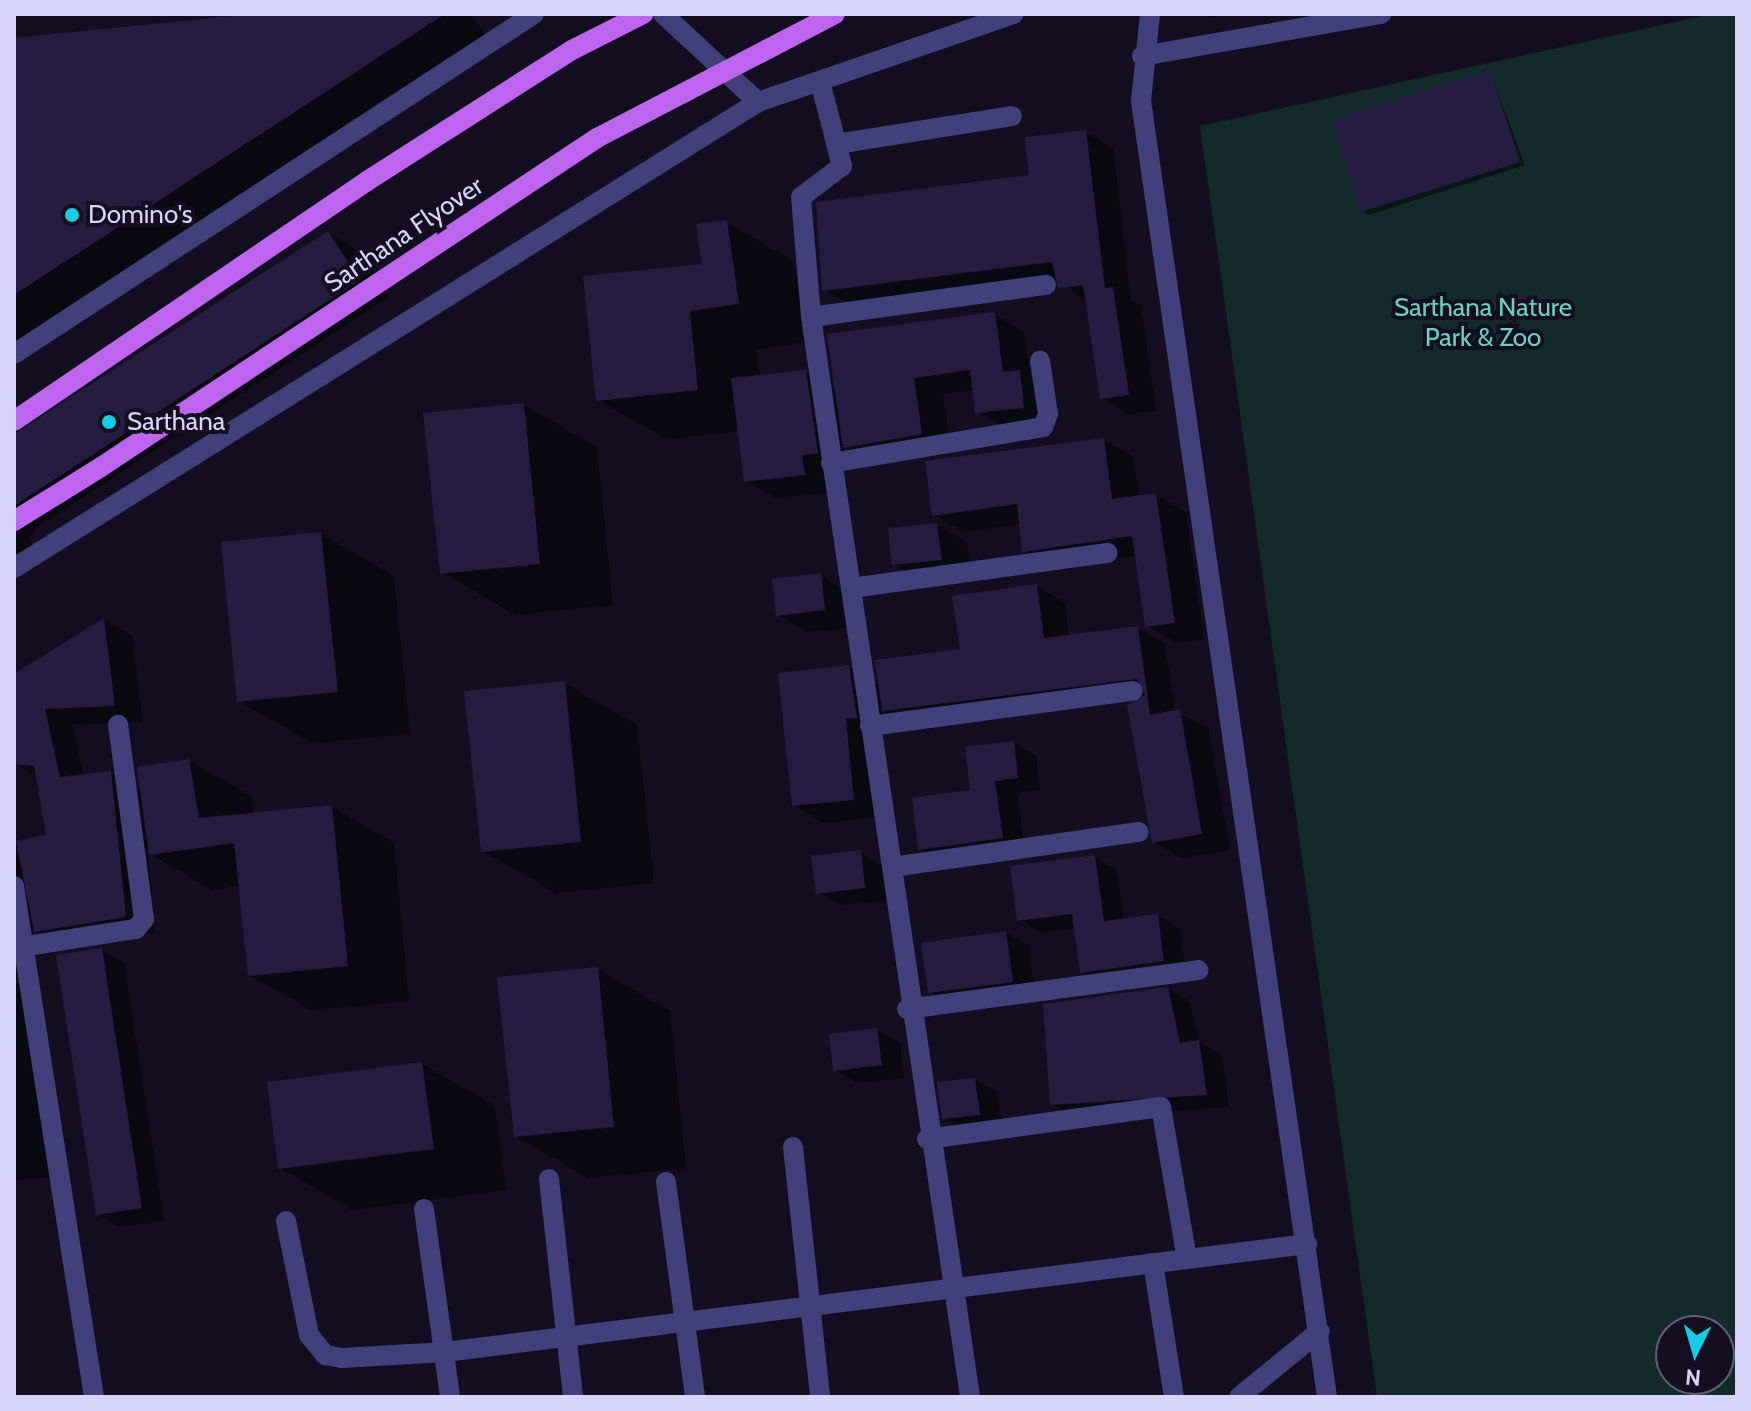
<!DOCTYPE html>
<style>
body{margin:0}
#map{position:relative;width:1751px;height:1411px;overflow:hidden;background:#130f21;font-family:Cabin,sans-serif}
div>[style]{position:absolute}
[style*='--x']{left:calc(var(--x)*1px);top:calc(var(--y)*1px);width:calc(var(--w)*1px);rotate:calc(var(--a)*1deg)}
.green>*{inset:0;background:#132a2a}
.shadow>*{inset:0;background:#0007}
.building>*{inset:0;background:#251d40}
.minor>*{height:20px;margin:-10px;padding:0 10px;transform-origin:10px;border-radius:10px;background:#423f7b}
.major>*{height:20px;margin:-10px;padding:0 10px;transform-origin:10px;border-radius:10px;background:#be65f0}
.major-bridge>*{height:20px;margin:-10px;padding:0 10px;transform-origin:10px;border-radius:10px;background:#be65f0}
.dots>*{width:22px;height:22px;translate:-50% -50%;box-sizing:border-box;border:4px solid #130f21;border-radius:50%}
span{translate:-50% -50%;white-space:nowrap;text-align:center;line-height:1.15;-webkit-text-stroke:8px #130f21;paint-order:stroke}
.poi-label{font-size:26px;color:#d8d3fb}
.left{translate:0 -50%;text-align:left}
.street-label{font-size:26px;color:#d8d3fb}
.park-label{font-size:26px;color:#67d3ba}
.frame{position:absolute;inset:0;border:16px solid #d8d3fb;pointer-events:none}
.north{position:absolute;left:1655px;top:1315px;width:80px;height:80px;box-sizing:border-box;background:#130f21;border:2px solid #625d78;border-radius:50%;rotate:185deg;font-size:22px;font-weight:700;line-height:32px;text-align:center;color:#d8d3fb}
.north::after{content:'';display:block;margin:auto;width:28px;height:36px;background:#16cce4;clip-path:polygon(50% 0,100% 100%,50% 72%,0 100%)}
</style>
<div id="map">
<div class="green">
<i style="clip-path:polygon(evenodd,1712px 14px,1737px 14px,1737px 1397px,1377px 1397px,1200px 126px,1712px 14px,1671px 1331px,1719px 1331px,1719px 1379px,1671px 1379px,1671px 1331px)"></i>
</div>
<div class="shadow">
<i style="clip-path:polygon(271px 14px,469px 14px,489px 38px,14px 348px,14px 40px)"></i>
<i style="clip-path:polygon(1205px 14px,1224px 14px,1212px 18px)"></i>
<i style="clip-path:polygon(1490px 72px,1525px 165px,1369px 215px,1362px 211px)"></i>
<i style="clip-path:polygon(1085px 132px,1113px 148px,1131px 300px,1141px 305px,1156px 411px,1129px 414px,1101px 398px,1086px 301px,1058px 280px,852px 306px,824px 290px,1031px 177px)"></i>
<i style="clip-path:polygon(726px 222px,794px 261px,806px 342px,757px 350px,760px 377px,805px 372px,837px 390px,994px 314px,1024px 332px,1031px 379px,1050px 390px,1054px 424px,1007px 429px,977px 412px,975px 390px,943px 394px,951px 451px,875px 464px,844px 446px,847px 469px,832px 471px,834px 492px,776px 498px,745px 480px,740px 431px,666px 439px,598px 400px,705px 266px)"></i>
<i style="clip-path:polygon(328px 233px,358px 251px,389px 297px,37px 527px,30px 539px,36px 550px,14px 564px,14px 437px)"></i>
<i style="clip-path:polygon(524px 405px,597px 447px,613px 605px,515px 615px,442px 572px)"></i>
<i style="clip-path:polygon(1103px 440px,1134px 457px,1139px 497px,1156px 495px,1186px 512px,1204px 639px,1177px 643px,1147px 626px,1137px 556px,1054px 568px,1024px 550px,1021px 524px,964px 532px,934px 515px)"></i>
<i style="clip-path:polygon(937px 525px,967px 542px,971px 576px,924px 582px,894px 564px)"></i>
<i style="clip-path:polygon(321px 534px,394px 576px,410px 734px,312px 743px,239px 701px)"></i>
<i style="clip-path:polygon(820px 575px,851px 593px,855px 627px,808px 632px,778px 615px)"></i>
<i style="clip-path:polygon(1036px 586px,1065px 603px,1069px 637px,1137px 628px,1165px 644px,1175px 712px,1208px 727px,1230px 850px,1182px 858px,1154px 842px,1146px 698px,912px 726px,882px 709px,886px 734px,875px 736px,884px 816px,824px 823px,794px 805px,849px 667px,880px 686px,962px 651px)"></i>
<i style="clip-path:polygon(104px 620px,132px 636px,143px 722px,72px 725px,84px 776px,111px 773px,142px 791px,189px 761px,251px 796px,254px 815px,332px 807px,394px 843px,409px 1001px,311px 1010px,249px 975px,240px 886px,212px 890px,150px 854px,147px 829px,154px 933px,65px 947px,33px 929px,36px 949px,14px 953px,14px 843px,48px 837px,37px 777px,14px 763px,14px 676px)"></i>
<i style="clip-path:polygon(564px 683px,637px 725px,654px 883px,556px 893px,483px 851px)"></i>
<i style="clip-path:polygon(1014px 743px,1036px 756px,1040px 790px,1017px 793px,1025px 850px,943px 862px,920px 849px)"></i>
<i style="clip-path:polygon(860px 852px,883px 866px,887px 900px,840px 905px,818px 892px)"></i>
<i style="clip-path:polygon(1095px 857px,1117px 870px,1124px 920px,1158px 916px,1180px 929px,1186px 974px,1104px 985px,1082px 971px,1076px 928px,1042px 933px,1019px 919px)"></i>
<i style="clip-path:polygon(1006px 933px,1029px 946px,1035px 994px,953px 1005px,930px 992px)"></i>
<i style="clip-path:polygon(101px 950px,124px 963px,164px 1221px,121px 1227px,98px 1214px)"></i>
<i style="clip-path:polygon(597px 969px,670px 1011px,686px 1168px,588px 1178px,515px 1136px)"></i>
<i style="clip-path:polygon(14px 982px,41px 997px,63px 1176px,14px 1181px)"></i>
<i style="clip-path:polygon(1167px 989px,1190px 1002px,1199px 1042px,1222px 1055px,1229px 1107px,1074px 1117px,1052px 1104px)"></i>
<i style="clip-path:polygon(877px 1030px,900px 1043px,904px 1078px,857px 1083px,835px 1070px)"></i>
<i style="clip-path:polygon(422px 1064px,495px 1106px,506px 1190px,353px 1210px,280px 1168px)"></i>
<i style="clip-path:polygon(975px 1080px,998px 1093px,1002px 1127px,967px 1131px,944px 1118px)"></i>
</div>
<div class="building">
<i style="clip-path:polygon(251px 14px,445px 14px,14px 295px,14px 38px)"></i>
<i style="clip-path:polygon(1490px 70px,1520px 162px,1361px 212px,1331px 120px)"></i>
<i style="clip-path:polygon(1086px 130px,1105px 288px,1113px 287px,1129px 395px,1100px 399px,1083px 285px,1058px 288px,1052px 262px,822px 291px,816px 202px,1029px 175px,1025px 137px)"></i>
<i style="clip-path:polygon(727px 220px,739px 304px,690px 311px,698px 390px,596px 401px,583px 276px,702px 264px,696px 224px)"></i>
<i style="clip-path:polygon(328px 231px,360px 280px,14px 506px,14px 434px)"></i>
<i style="clip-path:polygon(995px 312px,1003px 372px,1020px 370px,1024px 408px,975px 413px,970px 370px,914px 378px,922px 434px,843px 448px,827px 334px)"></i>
<i style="clip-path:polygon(806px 370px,818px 453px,802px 455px,805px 475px,744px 482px,731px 378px)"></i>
<i style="clip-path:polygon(524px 403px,540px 564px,440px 574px,423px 413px)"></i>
<i style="clip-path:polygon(1104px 438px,1112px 499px,1156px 493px,1175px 623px,1145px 627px,1132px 536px,1022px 552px,1017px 504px,932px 516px,925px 461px)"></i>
<i style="clip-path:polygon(937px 523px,942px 560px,892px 565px,888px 528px)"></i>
<i style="clip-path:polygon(321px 532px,338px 692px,237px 702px,221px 542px)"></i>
<i style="clip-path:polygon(821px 573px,825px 610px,776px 616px,772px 579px)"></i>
<i style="clip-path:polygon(1037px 584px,1044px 638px,1138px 626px,1150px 715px,1180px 709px,1202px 834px,1152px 843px,1127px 705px,1145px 695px,1137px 679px,882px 711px,875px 660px,960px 649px,952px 596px)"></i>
<i style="clip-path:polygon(104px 618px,115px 706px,45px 709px,60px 777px,111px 771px,126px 917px,34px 932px,16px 841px,46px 835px,34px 766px,14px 764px,14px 674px)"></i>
<i style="clip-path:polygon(849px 665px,857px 718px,846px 719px,854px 800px,792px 806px,778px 673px)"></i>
<i style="clip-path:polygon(565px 681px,581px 842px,481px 852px,464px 691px)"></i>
<i style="clip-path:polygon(1014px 741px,1018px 778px,995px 781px,1003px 838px,918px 850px,912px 798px,970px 790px,965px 747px)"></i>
<i style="clip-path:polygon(189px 759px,199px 818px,332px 805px,348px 966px,248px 976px,234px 843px,149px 855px,137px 767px)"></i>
<i style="clip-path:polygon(861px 850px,865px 888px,816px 894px,811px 856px)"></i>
<i style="clip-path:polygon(1095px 855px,1104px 921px,1158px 914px,1164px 961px,1080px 973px,1072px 914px,1017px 921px,1010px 866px)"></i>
<i style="clip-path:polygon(1006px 931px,1013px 982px,928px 993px,921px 943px)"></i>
<i style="clip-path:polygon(102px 948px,142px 1208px,96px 1215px,56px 955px)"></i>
<i style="clip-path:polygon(598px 967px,614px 1127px,514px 1137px,497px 977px)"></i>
<i style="clip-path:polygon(1168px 987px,1180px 1043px,1199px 1040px,1207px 1095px,1050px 1105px,1043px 1004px)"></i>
<i style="clip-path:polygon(877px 1028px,882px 1065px,833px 1071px,829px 1034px)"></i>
<i style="clip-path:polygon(422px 1062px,434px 1149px,278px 1169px,267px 1082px)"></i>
<i style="clip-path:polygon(975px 1078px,980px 1115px,942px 1119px,937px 1082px)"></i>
</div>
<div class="minor">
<i style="--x:663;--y:14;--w:129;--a:42.8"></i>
<i style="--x:1150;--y:14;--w:87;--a:95.9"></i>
<i style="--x:1141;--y:101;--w:1309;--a:81.83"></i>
<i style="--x:1142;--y:56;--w:243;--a:-10"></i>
<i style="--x:820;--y:81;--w:88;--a:75.5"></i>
<i style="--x:842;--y:166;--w:51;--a:142.9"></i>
<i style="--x:801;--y:197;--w:120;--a:85.2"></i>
<i style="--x:811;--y:317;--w:1092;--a:81.62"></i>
<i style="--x:836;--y:144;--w:178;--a:-9"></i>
<i style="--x:811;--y:317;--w:237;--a:-7.8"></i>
<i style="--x:14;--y:354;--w:621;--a:-33.18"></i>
<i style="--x:831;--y:463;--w:215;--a:-9.6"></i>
<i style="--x:1043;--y:427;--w:14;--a:-69"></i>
<i style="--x:1048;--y:414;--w:54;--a:-98.6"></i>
<i style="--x:14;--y:568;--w:878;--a:-32.06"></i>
<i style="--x:758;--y:102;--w:270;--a:-19"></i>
<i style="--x:851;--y:588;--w:259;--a:-7.8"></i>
<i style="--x:870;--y:726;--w:265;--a:-7.6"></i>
<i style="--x:892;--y:867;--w:249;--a:-8.1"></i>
<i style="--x:14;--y:886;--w:517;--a:81.1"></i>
<i style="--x:14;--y:948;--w:123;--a:-8.9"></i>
<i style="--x:136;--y:929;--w:13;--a:-51"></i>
<i style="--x:144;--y:919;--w:196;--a:-97.6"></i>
<i style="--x:907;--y:1009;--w:294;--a:-7.6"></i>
<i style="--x:927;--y:1139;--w:236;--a:-7.8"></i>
<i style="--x:1161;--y:1107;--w:154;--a:80.3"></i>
<i style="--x:793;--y:1147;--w:251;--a:83.8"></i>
<i style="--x:549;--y:1179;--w:219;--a:83.7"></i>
<i style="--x:666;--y:1182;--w:217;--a:82.3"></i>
<i style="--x:424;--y:1209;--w:190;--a:82.1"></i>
<i style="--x:286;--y:1221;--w:116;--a:78.6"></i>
<i style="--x:309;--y:1335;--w:26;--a:51"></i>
<i style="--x:325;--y:1355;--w:17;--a:10"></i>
<i style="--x:342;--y:1358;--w:103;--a:-3.3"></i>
<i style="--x:445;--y:1352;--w:869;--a:-7.14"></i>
<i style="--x:1153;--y:1263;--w:136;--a:81.1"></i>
<i style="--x:1239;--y:1397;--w:104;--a:-39.2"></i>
</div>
<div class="major">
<i style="--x:14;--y:421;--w:427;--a:-34.2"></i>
<i style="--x:367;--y:181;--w:243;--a:-32.6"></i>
<i style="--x:572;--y:50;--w:80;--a:-26.9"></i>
<i style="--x:14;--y:521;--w:102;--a:-31.8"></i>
</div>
<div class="major-bridge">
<i style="--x:101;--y:467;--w:595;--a:-33.56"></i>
<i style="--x:597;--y:138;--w:268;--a:-27.5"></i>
</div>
<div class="dots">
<i style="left:72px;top:215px;background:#16cce4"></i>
<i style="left:109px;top:422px;background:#16cce4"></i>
</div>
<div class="poi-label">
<span class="left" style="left:88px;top:215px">Domino's</span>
<span class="left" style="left:127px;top:422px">Sarthana</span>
</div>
<div class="street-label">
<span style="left:404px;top:235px;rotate:-34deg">Sarthana Flyover</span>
</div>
<div class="park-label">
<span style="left:1483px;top:323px">Sarthana Nature<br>Park &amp; Zoo</span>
</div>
<div class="frame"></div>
<div class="north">N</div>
</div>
